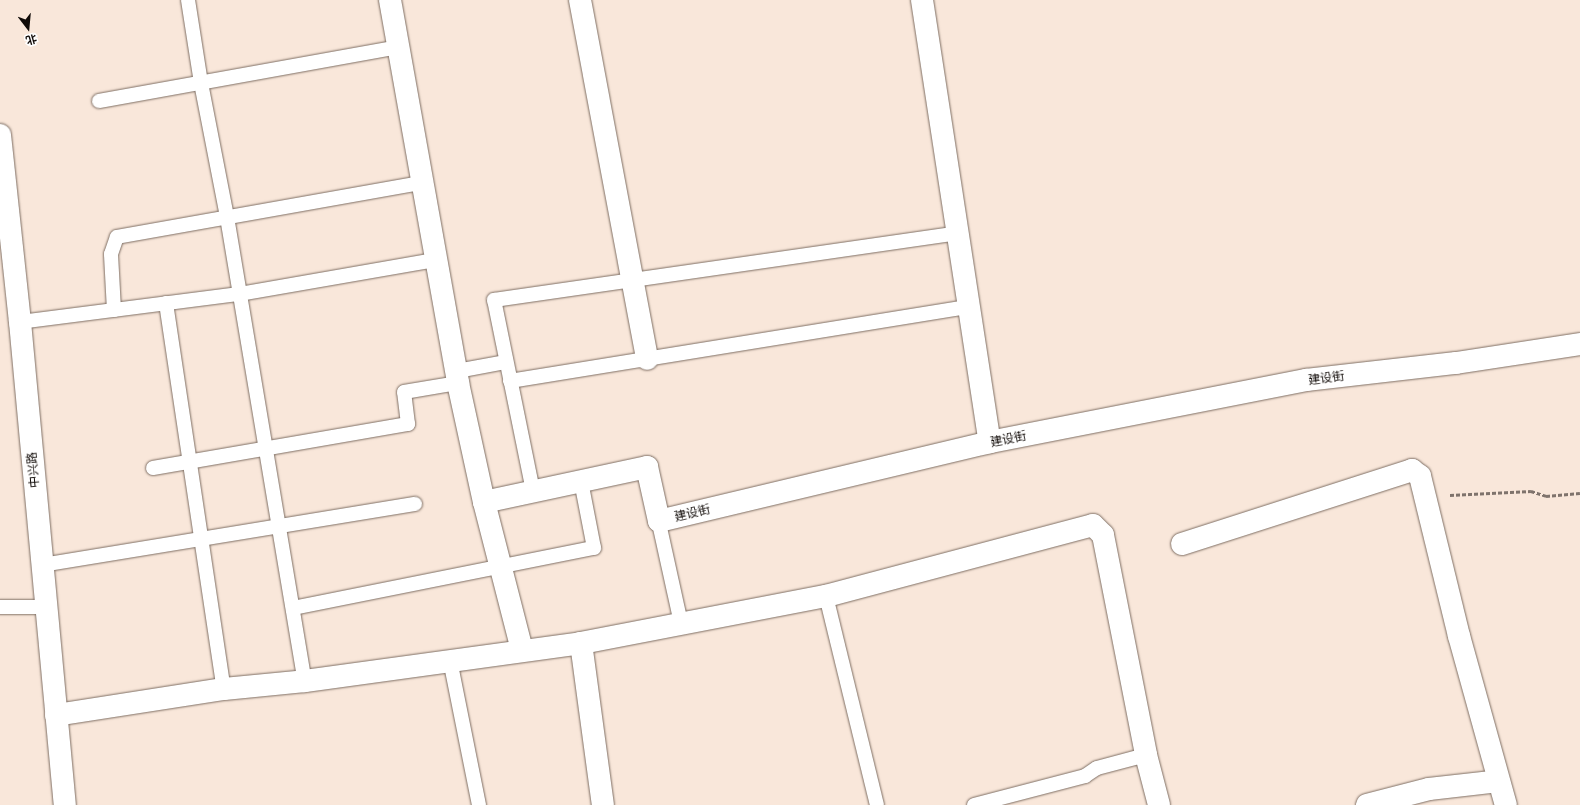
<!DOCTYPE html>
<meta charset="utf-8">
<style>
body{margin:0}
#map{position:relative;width:1580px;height:805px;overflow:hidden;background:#f9e7da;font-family:Barlow,"Noto Sans SC",sans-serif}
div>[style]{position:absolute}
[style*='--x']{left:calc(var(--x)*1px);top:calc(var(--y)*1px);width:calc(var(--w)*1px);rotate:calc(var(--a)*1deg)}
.path>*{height:2.5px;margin-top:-1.25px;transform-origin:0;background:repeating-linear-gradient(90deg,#7f736c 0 4px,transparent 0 6px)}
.roads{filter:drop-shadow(0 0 1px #7e6e63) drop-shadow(0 0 1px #7e6e63)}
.lane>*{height:14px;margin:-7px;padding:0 7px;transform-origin:7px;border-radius:7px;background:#fff}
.street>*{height:22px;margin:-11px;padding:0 11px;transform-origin:11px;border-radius:11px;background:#fff}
.secondary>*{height:22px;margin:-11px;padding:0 11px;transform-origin:11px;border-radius:11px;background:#fff}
span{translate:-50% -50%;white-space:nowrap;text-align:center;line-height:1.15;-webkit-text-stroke:3px #fff;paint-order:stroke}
.street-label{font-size:12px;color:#100a07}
.north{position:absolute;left:8px;top:8px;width:40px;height:40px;-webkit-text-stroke:3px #fff;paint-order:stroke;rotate:164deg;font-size:11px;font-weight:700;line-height:16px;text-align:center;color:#100a07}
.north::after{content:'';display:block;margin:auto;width:14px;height:18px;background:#100a07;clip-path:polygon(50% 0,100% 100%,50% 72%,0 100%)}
</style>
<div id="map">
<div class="path">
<i style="--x:1450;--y:495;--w:81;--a:-2.8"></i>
<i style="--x:1531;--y:491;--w:16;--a:18"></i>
<i style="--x:1546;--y:496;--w:34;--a:-5"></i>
</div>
<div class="roads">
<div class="lane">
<i style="--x:188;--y:0;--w:84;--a:81.1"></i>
<i style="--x:201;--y:83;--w:136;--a:79"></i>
<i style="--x:227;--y:217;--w:471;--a:80.5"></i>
<i style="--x:99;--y:101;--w:304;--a:-10.2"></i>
<i style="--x:166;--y:303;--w:390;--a:81.5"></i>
<i style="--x:114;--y:310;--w:56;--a:-93.1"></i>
<i style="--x:111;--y:254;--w:18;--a:-71"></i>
<i style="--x:117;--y:237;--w:309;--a:-10.1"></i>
<i style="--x:20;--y:322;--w:222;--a:-7.3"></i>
<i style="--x:240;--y:294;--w:198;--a:-9.9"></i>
<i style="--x:457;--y:371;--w:50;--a:-10.4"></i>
<i style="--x:510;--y:381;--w:465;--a:-9.2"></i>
<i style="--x:153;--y:468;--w:259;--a:-9.8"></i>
<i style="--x:408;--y:424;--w:32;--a:-97"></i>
<i style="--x:404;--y:392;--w:55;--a:-9.5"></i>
<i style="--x:533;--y:491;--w:195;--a:-101.5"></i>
<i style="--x:494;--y:300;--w:469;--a:-8.2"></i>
<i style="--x:657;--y:514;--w:112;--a:77.6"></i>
<i style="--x:42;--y:565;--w:378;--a:-9.3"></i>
<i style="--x:826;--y:596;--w:215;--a:76.3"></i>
<i style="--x:0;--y:607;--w:46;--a:0"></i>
<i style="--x:293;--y:608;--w:307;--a:-11.3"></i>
<i style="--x:594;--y:548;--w:68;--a:-101"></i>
<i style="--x:450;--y:660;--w:148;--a:78.7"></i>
<i style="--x:974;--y:805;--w:115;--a:-14.6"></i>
<i style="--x:1085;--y:776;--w:14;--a:-34"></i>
<i style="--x:1097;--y:768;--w:51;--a:-14.9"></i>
</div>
<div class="street">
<i style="--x:390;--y:0;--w:389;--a:79.9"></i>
<i style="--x:458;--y:383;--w:122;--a:77.7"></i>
<i style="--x:484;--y:502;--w:153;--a:75.6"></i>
<i style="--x:580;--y:0;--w:365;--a:79.4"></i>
<i style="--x:922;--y:0;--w:447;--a:81.3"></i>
<i style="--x:484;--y:502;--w:167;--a:-12.1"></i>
<i style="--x:647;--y:467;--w:55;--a:77.5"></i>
<i style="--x:659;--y:521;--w:340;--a:-13.4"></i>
<i style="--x:990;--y:442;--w:322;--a:-11.1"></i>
<i style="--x:1306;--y:380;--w:151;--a:-6.5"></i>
<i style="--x:1456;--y:363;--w:125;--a:-8.7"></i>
<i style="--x:1182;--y:544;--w:242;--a:-17.8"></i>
<i style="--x:1412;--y:470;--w:10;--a:37"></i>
<i style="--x:1420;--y:476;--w:165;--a:76.3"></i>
<i style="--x:1459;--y:636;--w:175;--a:74.5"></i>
<i style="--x:581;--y:643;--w:163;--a:82.3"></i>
<i style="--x:56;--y:715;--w:170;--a:-8.8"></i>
<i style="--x:224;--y:689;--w:81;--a:-5.6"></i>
<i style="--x:305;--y:681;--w:279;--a:-7.8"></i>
<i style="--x:581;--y:643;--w:249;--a:-10.9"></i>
<i style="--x:826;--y:596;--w:276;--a:-14.9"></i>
<i style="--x:1093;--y:525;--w:14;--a:45"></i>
<i style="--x:1103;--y:535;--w:224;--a:78.9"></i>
<i style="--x:1146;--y:755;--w:52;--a:75.4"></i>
<i style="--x:1367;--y:805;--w:64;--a:-14.5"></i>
<i style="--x:1429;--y:789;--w:70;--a:-6.5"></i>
</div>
<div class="secondary">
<i style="--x:0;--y:135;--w:188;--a:83.9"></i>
<i style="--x:20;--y:322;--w:485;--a:84.7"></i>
</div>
</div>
<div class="street-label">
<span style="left:1326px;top:378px;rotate:-7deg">建设街</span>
<span style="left:1008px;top:439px;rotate:-11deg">建设街</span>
<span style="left:33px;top:470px;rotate:-95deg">中兴路</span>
<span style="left:692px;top:513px;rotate:-13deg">建设街</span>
</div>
<div class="north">北</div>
</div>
